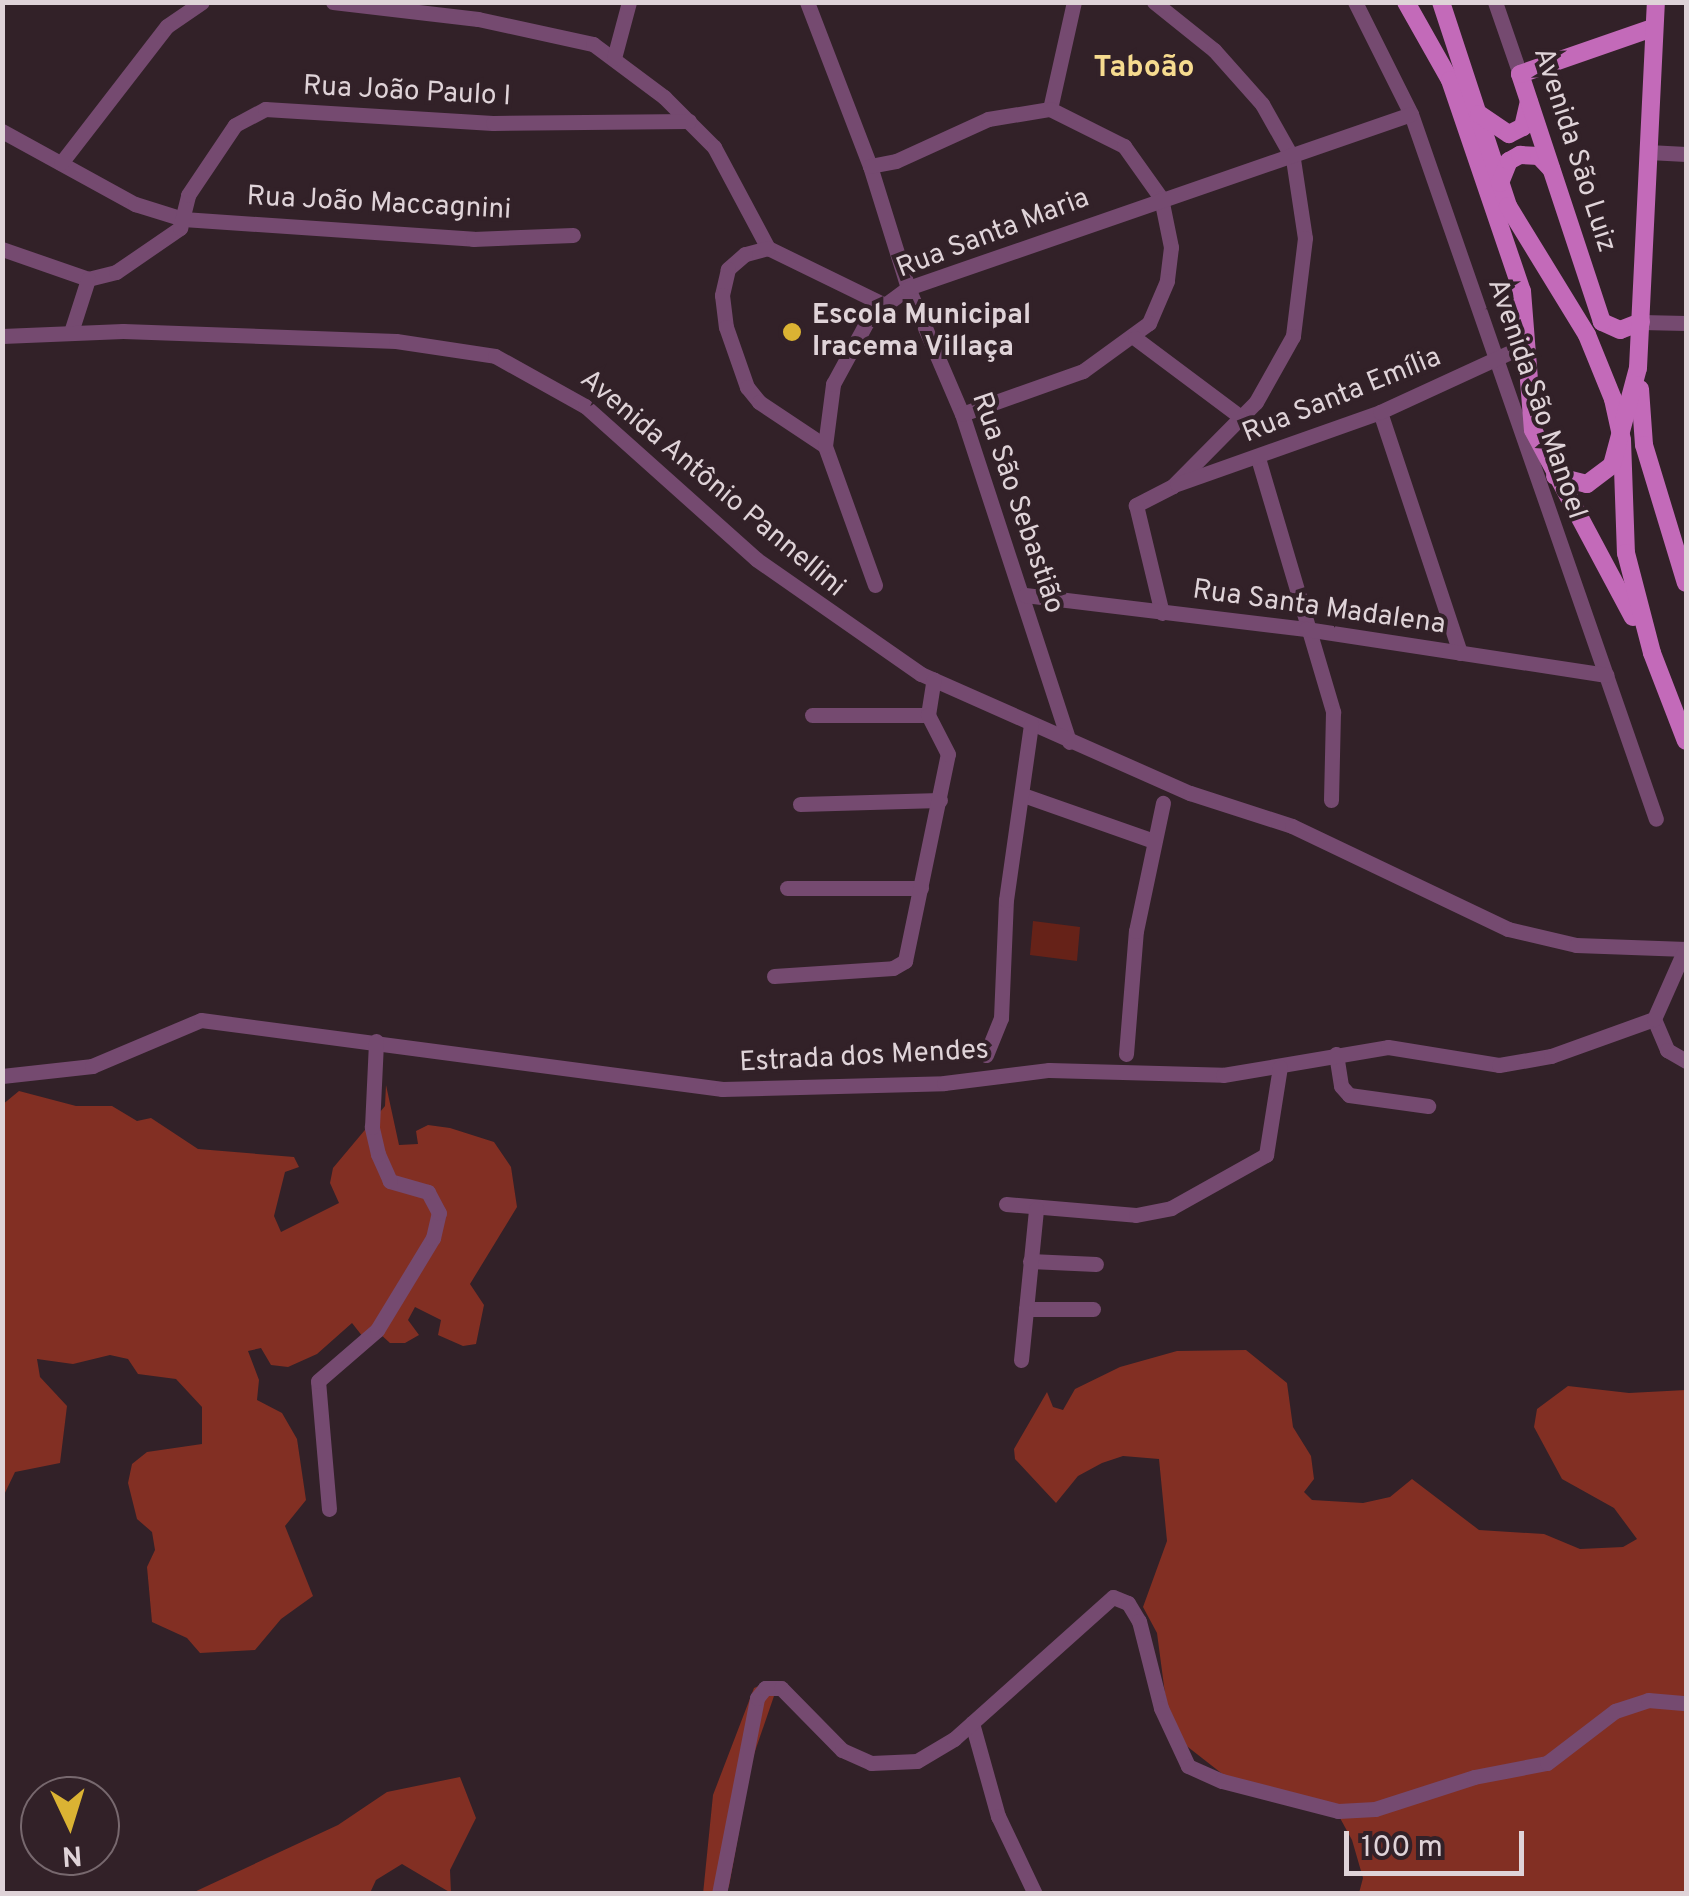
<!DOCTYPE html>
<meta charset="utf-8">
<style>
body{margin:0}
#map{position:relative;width:1689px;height:1896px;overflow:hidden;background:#322128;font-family:Overpass,sans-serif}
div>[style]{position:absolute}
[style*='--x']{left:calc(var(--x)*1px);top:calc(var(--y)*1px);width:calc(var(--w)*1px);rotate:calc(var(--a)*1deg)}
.green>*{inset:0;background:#662218}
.forest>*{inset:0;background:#822f23}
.minor>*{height:15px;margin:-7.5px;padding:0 7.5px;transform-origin:7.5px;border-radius:7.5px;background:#754a70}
.major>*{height:18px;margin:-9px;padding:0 9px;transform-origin:9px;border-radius:9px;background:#c36ab9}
.dots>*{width:28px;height:28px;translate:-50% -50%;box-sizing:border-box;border:5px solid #322128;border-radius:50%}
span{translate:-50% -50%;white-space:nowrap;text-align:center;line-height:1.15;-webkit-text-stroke:8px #322128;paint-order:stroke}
.street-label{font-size:28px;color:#dfd3d8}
.poi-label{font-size:28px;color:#dfd3d8;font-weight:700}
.left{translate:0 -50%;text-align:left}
.neighbourhood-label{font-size:30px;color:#f6db8f;font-weight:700}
.frame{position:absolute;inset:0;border:5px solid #dfd3d8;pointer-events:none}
.north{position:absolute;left:20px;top:1776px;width:100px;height:100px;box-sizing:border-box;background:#322128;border:2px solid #77686e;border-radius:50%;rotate:176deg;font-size:28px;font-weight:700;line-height:40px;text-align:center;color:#dfd3d8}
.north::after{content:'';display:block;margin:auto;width:35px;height:45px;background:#dbb333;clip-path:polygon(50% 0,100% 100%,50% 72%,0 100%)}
.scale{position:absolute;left:1344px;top:1831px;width:180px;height:45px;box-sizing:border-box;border:5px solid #dfd3d8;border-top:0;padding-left:12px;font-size:30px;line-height:35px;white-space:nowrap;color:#dfd3d8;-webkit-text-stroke:8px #322128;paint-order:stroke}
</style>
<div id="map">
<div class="green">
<i style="clip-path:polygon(1033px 921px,1080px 927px,1077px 961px,1030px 955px)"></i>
</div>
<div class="forest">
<i style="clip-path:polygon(386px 1085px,399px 1145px,418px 1144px,416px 1131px,428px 1125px,450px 1128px,494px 1142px,511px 1167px,517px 1207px,470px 1284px,484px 1305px,476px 1344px,463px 1346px,438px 1335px,441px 1320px,415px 1307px,408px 1320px,419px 1335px,405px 1343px,390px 1343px,379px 1333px,363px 1337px,352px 1323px,317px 1354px,288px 1367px,271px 1365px,261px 1348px,248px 1351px,259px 1380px,257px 1400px,282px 1413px,297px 1439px,306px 1500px,285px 1526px,313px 1596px,281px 1619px,255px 1650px,200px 1653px,187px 1638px,152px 1622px,147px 1567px,155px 1550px,152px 1532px,137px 1519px,128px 1483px,132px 1464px,147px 1452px,202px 1444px,202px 1407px,176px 1379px,138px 1374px,128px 1359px,110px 1355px,73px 1364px,37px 1359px,40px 1377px,67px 1406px,60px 1463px,15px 1472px,3px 1497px,2px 1105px,19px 1091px,76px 1106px,112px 1106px,137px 1121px,151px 1118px,198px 1149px,294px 1157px,299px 1167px,285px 1172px,274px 1216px,281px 1232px,339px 1203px,330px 1183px,333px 1168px,385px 1106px)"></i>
<i style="clip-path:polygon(1246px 1350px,1287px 1383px,1293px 1427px,1311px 1456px,1314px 1479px,1304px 1492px,1312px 1500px,1363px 1503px,1390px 1497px,1412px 1479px,1479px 1530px,1544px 1534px,1580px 1549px,1623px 1547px,1637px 1539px,1614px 1508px,1562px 1479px,1534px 1427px,1537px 1409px,1568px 1386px,1629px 1393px,1686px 1390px,1686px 1893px,1359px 1893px,1363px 1878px,1352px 1840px,1334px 1807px,1225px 1776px,1179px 1740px,1169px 1724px,1157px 1633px,1143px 1607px,1167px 1541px,1159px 1459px,1123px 1456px,1102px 1463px,1078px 1476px,1056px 1503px,1015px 1459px,1014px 1449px,1047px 1392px,1053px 1407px,1063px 1410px,1075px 1389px,1120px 1367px,1177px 1351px)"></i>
<i style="clip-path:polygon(761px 1685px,774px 1696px,752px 1760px,729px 1886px,726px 1893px,703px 1894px,713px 1795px,754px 1688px)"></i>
<i style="clip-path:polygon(460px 1777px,476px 1818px,450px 1870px,451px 1893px,402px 1864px,376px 1880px,370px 1893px,192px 1893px,338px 1825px,387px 1792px)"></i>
</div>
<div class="minor">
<i style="--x:333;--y:2;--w:146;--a:6.7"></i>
<i style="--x:478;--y:19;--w:118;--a:12.3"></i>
<i style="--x:593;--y:44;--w:89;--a:36.7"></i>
<i style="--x:664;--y:97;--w:71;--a:45"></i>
<i style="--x:714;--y:147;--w:115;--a:61.9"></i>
<i style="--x:768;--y:248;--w:130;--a:26"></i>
<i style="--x:807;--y:2;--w:176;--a:69"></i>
<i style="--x:870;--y:166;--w:128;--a:72.7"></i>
<i style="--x:908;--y:288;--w:137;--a:66.8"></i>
<i style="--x:962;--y:414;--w:345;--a:71.9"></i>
<i style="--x:1154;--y:2;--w:77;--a:38.7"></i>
<i style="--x:1214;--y:50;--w:72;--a:48.4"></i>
<i style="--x:1262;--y:104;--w:63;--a:60.6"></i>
<i style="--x:1293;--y:159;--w:80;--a:81.4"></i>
<i style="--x:1305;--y:238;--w:99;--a:97"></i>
<i style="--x:1293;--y:336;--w:76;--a:119.3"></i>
<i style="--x:1256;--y:402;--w:118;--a:134.7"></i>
<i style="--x:1173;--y:486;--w:42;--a:152.8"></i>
<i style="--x:1136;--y:505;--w:111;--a:76.5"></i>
<i style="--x:1355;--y:2;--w:125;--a:63.4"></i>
<i style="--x:1411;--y:114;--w:746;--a:70.84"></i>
<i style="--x:1495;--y:2;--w:76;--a:70.9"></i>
<i style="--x:614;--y:58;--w:58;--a:-75"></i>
<i style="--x:1050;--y:109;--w:110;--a:-77.4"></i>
<i style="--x:2;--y:131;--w:152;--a:28.8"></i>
<i style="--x:135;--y:204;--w:50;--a:17.4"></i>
<i style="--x:183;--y:219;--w:291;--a:3.9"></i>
<i style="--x:473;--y:239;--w:100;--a:-2.3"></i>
<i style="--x:1648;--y:152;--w:38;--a:3"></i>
<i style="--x:61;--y:163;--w:173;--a:-52.3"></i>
<i style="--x:167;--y:26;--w:42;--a:-34.4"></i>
<i style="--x:870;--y:166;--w:26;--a:-11"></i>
<i style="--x:896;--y:161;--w:101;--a:-24.5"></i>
<i style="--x:988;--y:119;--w:63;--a:-9.2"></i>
<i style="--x:1050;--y:109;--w:83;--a:26.6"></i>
<i style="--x:1124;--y:146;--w:64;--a:54.6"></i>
<i style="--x:1161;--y:198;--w:50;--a:78.5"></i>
<i style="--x:1171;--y:247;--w:34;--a:97"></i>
<i style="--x:1167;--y:281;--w:46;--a:113.2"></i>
<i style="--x:1149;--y:323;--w:82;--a:144"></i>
<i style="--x:1083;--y:371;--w:128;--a:160.4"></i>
<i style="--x:768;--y:248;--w:24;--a:165"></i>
<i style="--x:745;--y:254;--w:23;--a:139"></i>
<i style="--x:728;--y:269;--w:27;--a:103"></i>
<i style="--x:722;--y:295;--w:32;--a:83"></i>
<i style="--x:726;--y:327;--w:64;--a:70.7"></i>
<i style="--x:747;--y:387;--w:19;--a:51"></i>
<i style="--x:759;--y:402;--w:79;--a:33.7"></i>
<i style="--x:2;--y:249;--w:91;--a:19.2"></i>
<i style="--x:88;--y:279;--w:29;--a:-14"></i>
<i style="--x:116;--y:272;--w:78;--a:-34.5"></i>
<i style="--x:180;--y:228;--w:34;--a:-76"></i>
<i style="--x:188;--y:195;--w:84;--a:-56.1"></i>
<i style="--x:235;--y:125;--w:34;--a:-28"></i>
<i style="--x:265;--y:109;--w:228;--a:3.5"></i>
<i style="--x:493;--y:123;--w:196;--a:-0.6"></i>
<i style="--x:1641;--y:322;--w:45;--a:1.3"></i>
<i style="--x:71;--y:332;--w:56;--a:-72.2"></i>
<i style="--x:2;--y:336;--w:121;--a:-2.4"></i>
<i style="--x:123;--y:331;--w:273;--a:2.1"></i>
<i style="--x:396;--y:341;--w:100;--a:8.6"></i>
<i style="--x:495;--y:356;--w:103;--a:29.1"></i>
<i style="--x:585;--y:406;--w:229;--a:41.8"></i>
<i style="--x:756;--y:559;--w:201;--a:34.9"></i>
<i style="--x:921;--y:674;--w:294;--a:23.9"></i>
<i style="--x:1190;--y:793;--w:107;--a:17.9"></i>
<i style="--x:1292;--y:826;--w:239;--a:25.5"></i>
<i style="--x:1508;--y:929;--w:70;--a:13.2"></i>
<i style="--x:1576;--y:945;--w:110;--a:2.1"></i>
<i style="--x:1135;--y:338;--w:134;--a:36.8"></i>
<i style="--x:1380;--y:412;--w:254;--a:71.6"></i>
<i style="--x:1258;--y:458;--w:265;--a:73.5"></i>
<i style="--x:1333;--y:712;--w:88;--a:91.3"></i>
<i style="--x:1177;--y:484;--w:215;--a:-19.5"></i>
<i style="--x:1380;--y:412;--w:161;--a:-24.7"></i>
<i style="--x:875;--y:585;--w:148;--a:-109.8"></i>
<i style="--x:825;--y:446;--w:63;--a:-82.6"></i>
<i style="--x:833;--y:384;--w:77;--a:-61.4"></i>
<i style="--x:870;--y:316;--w:47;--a:-36.4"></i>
<i style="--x:908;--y:288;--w:532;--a:-19.08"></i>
<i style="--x:1025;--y:595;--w:283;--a:6.9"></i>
<i style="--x:1306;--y:629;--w:304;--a:8.7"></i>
<i style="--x:812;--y:715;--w:116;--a:0"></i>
<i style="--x:928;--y:715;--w:36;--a:-81"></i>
<i style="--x:1023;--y:795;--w:136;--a:19.4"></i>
<i style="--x:800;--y:804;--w:140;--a:-1.6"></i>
<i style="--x:787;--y:888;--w:134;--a:0"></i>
<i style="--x:774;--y:976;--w:119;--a:-3.8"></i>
<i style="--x:893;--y:968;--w:14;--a:-30"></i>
<i style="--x:905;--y:961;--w:211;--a:-78.3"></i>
<i style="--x:948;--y:754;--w:44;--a:-117.1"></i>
<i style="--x:1654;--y:1019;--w:34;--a:67"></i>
<i style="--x:1667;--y:1050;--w:22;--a:30"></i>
<i style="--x:1126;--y:1054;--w:123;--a:-85.4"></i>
<i style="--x:1136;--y:931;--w:131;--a:-78.1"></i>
<i style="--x:1336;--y:1054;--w:32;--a:81"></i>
<i style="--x:1341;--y:1086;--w:12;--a:48"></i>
<i style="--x:1349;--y:1095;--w:80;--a:7.9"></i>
<i style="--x:986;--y:1055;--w:40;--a:-68"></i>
<i style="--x:1001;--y:1018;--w:118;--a:-87.6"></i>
<i style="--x:1006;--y:900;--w:178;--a:-81.9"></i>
<i style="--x:2;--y:1076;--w:91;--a:-6.3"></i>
<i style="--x:92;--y:1066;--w:118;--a:-22.9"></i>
<i style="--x:201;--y:1020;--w:526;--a:7.54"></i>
<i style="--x:722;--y:1089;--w:222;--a:-1.5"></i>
<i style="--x:944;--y:1083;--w:106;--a:-7.1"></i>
<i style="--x:1049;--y:1070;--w:174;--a:1.6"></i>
<i style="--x:1223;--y:1075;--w:167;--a:-9.6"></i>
<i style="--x:1388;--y:1047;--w:112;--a:9.2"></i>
<i style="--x:1499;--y:1065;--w:53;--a:-9.8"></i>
<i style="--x:1551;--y:1056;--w:109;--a:-19.8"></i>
<i style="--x:1654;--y:1019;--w:77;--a:-66.1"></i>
<i style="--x:1006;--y:1204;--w:130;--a:4.8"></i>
<i style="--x:1136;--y:1215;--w:36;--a:-11"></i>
<i style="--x:1171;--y:1208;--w:109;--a:-29.2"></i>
<i style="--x:1266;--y:1155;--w:89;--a:-81"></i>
<i style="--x:1030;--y:1261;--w:66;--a:2.6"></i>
<i style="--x:1026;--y:1309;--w:67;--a:0"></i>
<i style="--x:1021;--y:1360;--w:152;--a:-84.3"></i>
<i style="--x:329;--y:1509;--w:128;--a:-94.9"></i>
<i style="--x:318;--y:1381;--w:78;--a:-40.8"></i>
<i style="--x:377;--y:1330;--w:108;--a:-58.7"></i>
<i style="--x:433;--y:1238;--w:26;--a:-77"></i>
<i style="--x:439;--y:1213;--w:24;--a:-118"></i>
<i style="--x:428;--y:1192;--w:40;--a:-164"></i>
<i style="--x:390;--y:1181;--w:30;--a:-114"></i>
<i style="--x:378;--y:1154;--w:28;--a:-103"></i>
<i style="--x:372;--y:1127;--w:86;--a:-87.3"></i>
<i style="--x:972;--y:1723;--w:97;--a:74.4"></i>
<i style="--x:998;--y:1816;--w:86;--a:64.6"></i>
<i style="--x:719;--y:1894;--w:200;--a:-79"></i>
<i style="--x:757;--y:1698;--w:13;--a:-51"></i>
<i style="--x:765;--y:1688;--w:16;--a:0"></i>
<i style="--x:781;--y:1688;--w:87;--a:45.5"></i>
<i style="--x:842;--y:1750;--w:32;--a:24"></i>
<i style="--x:871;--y:1763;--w:46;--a:-2.5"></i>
<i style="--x:917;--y:1761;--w:43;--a:-30.7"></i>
<i style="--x:954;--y:1739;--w:213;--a:-41.8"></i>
<i style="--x:1113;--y:1597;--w:16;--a:22"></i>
<i style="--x:1128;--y:1603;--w:21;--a:59"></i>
<i style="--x:1139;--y:1621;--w:90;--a:75.8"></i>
<i style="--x:1161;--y:1708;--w:64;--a:65"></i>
<i style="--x:1188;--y:1766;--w:37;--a:24"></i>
<i style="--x:1222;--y:1781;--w:120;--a:14.5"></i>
<i style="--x:1338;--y:1811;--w:37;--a:-3"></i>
<i style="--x:1375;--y:1809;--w:104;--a:-17.9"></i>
<i style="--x:1474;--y:1777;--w:74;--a:-10.9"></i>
<i style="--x:1547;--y:1763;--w:86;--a:-37.4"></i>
<i style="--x:1615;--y:1711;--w:35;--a:-18"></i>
<i style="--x:1648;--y:1700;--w:38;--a:5"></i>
</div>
<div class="major">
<i style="--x:1406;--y:2;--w:90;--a:60.6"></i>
<i style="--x:1450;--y:80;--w:223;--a:71.2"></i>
<i style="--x:1522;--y:291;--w:139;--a:85.5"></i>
<i style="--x:1533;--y:430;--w:212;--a:61.9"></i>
<i style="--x:1441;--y:2;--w:215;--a:71.8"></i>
<i style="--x:1508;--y:206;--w:151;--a:58.5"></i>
<i style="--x:1587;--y:335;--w:69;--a:67.9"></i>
<i style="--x:1613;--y:399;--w:42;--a:77.6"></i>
<i style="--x:1622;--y:440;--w:113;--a:88"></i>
<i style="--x:1626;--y:553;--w:103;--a:75.4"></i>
<i style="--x:1652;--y:653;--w:94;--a:68.9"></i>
<i style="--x:1479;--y:114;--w:36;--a:34"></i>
<i style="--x:1509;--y:134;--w:16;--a:-27"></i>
<i style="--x:1523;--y:127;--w:26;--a:-77"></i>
<i style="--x:1500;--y:183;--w:24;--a:-68"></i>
<i style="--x:1509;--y:161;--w:13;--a:-29"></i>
<i style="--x:1520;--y:155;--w:19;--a:3"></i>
<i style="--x:1539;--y:156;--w:18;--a:47"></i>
<i style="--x:1641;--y:322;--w:22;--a:159"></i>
<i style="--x:1620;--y:330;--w:20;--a:-156"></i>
<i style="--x:1602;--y:322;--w:261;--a:-108.3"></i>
<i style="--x:1520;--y:74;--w:141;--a:-19.1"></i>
<i style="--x:1640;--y:389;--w:56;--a:85.9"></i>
<i style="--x:1644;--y:445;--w:144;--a:73.1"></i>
<i style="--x:1555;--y:476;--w:33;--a:14"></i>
<i style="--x:1587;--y:484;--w:31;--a:-37"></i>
<i style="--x:1612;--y:465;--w:100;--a:-75"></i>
<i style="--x:1638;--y:368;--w:366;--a:-87.2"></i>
</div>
<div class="dots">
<i style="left:792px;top:332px;background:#dbb333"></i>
</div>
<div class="street-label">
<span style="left:407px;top:92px;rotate:3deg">Rua João Paulo I</span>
<span style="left:1574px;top:150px;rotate:72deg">Avenida São Luiz</span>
<span style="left:379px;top:204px;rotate:3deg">Rua João Maccagnini</span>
<span style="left:993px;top:234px;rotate:-21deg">Rua Santa Maria</span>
<span style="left:1342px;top:396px;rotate:-22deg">Rua Santa Emília</span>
<span style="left:1536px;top:399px;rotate:71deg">Avenida São Manoel</span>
<span style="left:712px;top:484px;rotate:40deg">Avenida Antônio Pannellini</span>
<span style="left:1017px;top:503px;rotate:71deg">Rua São Sebastião</span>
<span style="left:1319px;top:608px;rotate:8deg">Rua Santa Madalena</span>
<span style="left:864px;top:1057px;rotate:-3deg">Estrada dos Mendes</span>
</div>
<div class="poi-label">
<span class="left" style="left:812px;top:332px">Escola Municipal<br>Iracema Villaça</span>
</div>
<div class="neighbourhood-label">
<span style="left:1144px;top:69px">Taboão</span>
</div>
<div class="frame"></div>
<div class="north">N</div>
<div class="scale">100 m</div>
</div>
